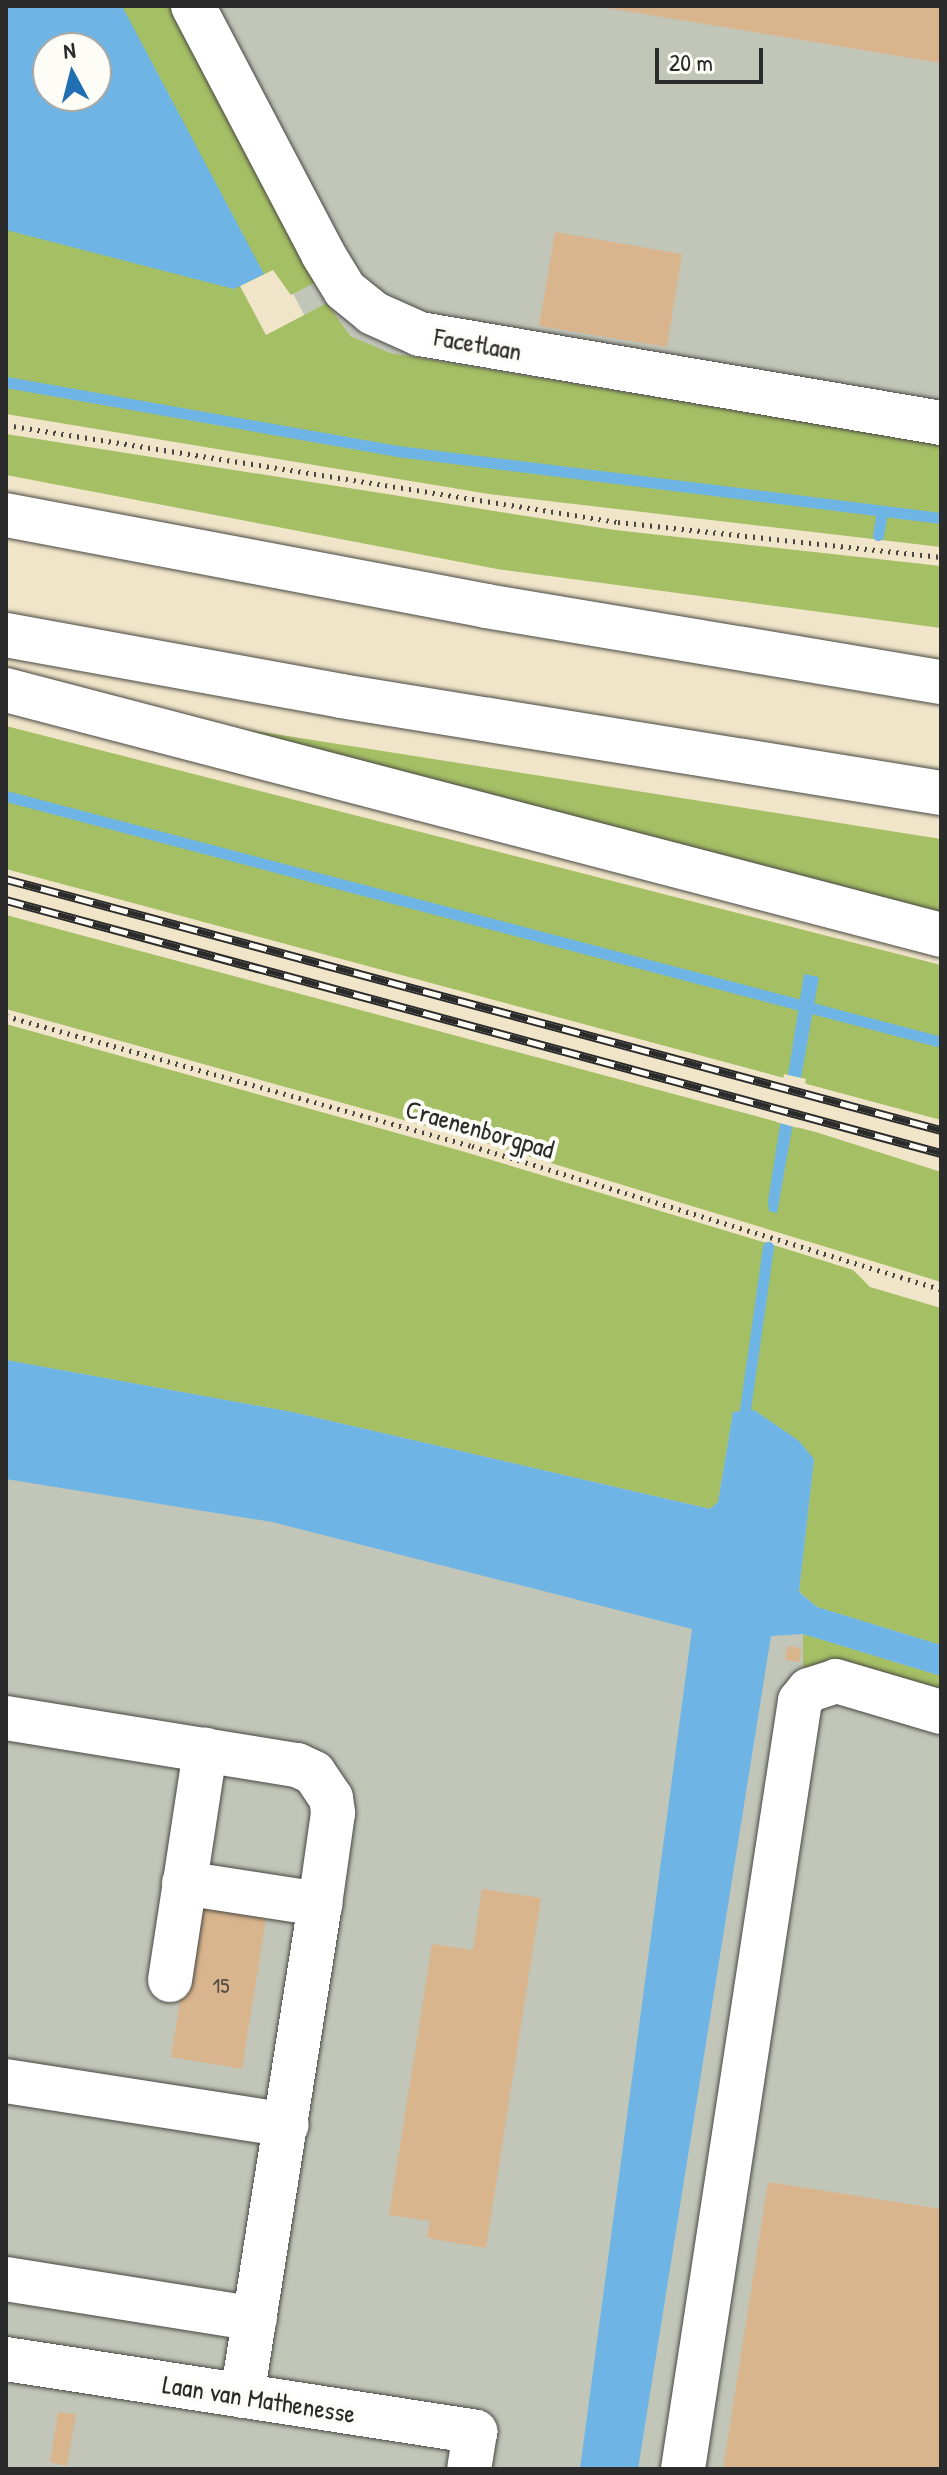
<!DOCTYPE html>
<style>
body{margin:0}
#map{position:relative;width:947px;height:2475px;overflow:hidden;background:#f0e5c9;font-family:"Patrick Hand",sans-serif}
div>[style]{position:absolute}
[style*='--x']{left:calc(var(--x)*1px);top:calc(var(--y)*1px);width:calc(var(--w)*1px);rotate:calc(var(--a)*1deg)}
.industrial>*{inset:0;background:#c2c6b9}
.green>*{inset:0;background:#a5bf65}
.water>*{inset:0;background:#6eb5e5}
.pier>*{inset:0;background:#f0e5c9}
.stream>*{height:11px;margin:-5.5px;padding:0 5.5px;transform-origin:5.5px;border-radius:5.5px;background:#6eb5e5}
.building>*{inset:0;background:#d9b58e}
.path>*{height:5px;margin-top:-2.5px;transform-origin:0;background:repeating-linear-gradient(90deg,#494743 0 2px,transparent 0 8px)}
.roads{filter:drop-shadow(0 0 2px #494743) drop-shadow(0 0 2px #494743)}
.minor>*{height:44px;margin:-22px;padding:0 22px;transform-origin:22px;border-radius:22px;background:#fff}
.highway>*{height:44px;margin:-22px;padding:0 22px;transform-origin:22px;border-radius:22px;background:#fff}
.rail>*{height:9px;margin-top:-4.5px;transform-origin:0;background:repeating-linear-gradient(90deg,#fdfcf7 0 18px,#2b2b2b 0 36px);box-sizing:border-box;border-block:2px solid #2b2b2b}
span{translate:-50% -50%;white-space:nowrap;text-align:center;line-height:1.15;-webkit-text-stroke:8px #fdfcf7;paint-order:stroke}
.number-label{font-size:22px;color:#564e44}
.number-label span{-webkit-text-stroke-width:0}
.street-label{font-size:26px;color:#2b2b2b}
.frame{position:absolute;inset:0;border:8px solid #2b2b2b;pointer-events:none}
.north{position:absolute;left:32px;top:32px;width:80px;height:80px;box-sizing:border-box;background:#fdfcf7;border:2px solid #a9a8a5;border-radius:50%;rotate:353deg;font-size:22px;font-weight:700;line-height:32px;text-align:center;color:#2b2b2b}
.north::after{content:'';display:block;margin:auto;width:28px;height:36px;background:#1f6fb2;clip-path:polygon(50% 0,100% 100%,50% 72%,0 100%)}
.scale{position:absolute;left:655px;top:48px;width:108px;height:36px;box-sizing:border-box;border:4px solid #2b2b2b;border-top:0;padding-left:10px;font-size:24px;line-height:28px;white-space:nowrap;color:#2b2b2b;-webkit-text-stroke:6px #fdfcf7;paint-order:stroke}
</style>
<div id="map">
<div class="industrial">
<i style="clip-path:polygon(143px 6px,941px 6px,941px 457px,323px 351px)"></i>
<i style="clip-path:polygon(6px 1123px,941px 1379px,941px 2469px,6px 2469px)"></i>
</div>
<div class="green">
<i style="clip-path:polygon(evenodd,6px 6px,169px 6px,316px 282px,291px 295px,273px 270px,240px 286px,266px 335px,327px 303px,350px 336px,390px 353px,941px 445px,941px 547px,489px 494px,6px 414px,6px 6px,48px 48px,96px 48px,96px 96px,48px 96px,48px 48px)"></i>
<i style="clip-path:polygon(6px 434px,615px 530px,941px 566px,941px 628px,497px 569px,6px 475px)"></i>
<i style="clip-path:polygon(154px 715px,941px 839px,941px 924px)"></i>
<i style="clip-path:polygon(6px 726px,941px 965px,941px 1120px,6px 869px)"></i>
<i style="clip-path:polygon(6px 915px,819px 1133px,941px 1172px,941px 1282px,472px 1139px,6px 1009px)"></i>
<i style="clip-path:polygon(6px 1024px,465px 1152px,780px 1247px,853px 1270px,870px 1287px,941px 1308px,941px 1645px,817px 1607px,799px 1591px,814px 1459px,799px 1441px,754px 1410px,733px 1412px,718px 1502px,711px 1509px,292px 1412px,6px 1360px)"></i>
<i style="clip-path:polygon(803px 1634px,941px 1676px,941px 1694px,826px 1663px,803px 1669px)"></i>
</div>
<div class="water">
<i style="clip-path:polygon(evenodd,6px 6px,122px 6px,264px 274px,234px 289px,6px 230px,6px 6px,48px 48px,96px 48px,96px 96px,48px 96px,48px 48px)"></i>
<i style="clip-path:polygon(804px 974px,819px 977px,777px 1213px,769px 1211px,768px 1201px)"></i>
<i style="clip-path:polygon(6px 1360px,292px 1412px,710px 1509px,718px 1502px,733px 1412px,754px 1410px,799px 1441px,814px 1459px,799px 1592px,817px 1607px,941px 1645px,941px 1676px,803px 1634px,771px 1636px,638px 2469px,580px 2469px,692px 1629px,272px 1522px,6px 1479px)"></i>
</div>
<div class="pier">
<i style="clip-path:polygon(784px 1074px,806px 1079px,798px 1128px,776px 1122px)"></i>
</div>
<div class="stream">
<i style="--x:6;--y:382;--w:397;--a:10"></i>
<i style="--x:397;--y:451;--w:548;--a:7.02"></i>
<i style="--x:878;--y:535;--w:23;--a:-80"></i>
<i style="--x:6;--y:796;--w:967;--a:14.74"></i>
<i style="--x:743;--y:1423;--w:178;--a:-81.9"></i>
</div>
<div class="building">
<i style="clip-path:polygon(607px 6px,941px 6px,941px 63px,607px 8px)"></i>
<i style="clip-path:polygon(555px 232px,682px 254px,667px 347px,539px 326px)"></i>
<i style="clip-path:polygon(787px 1646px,801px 1648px,800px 1662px,785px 1660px)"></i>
<i style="clip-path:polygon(482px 1889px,541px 1898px,486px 2248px,427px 2238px,430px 2221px,389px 2215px,432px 1944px,473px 1950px)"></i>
<i style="clip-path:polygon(196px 1901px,267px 1913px,242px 2069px,171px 2057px)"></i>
<i style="clip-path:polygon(768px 2182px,941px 2209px,941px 2469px,723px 2469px)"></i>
<i style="clip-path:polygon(58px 2412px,76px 2414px,67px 2466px,50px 2462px)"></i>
</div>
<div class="path">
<i style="--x:6;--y:425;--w:620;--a:9.01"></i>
<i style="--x:618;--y:522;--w:325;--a:6.2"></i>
<i style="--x:6;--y:1016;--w:484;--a:15.6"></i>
<i style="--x:472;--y:1146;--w:490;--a:17"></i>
</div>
<div class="roads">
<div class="minor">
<i style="--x:193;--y:6;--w:280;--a:62.3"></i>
<i style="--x:323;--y:254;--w:42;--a:58.6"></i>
<i style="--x:345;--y:290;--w:36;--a:39"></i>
<i style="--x:373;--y:313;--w:51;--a:24.1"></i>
<i style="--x:420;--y:334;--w:529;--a:9.69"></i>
<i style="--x:6;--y:1718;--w:295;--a:9.2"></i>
<i style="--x:297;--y:1765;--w:19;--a:25"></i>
<i style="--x:314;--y:1773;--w:30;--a:56"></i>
<i style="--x:331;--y:1798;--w:15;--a:82"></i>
<i style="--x:333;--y:1813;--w:92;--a:98.1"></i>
<i style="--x:320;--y:1904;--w:498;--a:99"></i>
<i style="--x:184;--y:1883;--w:138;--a:8.8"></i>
<i style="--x:170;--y:1980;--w:233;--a:-81.3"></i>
<i style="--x:6;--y:2081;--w:284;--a:8.9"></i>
<i style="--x:6;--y:2279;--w:252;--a:9.1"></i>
<i style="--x:6;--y:2359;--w:475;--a:8.8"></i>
<i style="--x:475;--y:2432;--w:37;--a:99"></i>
<i style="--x:683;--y:2469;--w:777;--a:-81.34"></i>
<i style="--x:800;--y:1701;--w:14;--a:-51"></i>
<i style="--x:809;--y:1690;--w:28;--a:-18"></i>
<i style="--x:836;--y:1681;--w:109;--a:16.4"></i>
</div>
<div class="highway">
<i style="--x:6;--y:515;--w:489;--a:10.7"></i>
<i style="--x:486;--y:606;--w:461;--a:9.5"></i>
<i style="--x:6;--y:635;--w:341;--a:10.3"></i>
<i style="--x:341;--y:696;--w:608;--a:9.18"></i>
<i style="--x:6;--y:690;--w:967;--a:14.68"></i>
</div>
</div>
<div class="rail">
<i style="--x:6;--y:879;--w:968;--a:15.03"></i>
<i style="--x:6;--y:900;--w:969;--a:15.14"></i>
</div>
<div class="number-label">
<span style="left:221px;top:1986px">15</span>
</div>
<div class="street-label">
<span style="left:478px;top:344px;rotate:10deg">Facetlaan</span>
<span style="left:480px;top:1129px;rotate:16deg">Craenenborgpad</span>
<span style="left:259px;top:2399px;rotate:9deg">Laan van Mathenesse</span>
</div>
<div class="frame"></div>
<div class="north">N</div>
<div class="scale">20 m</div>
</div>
